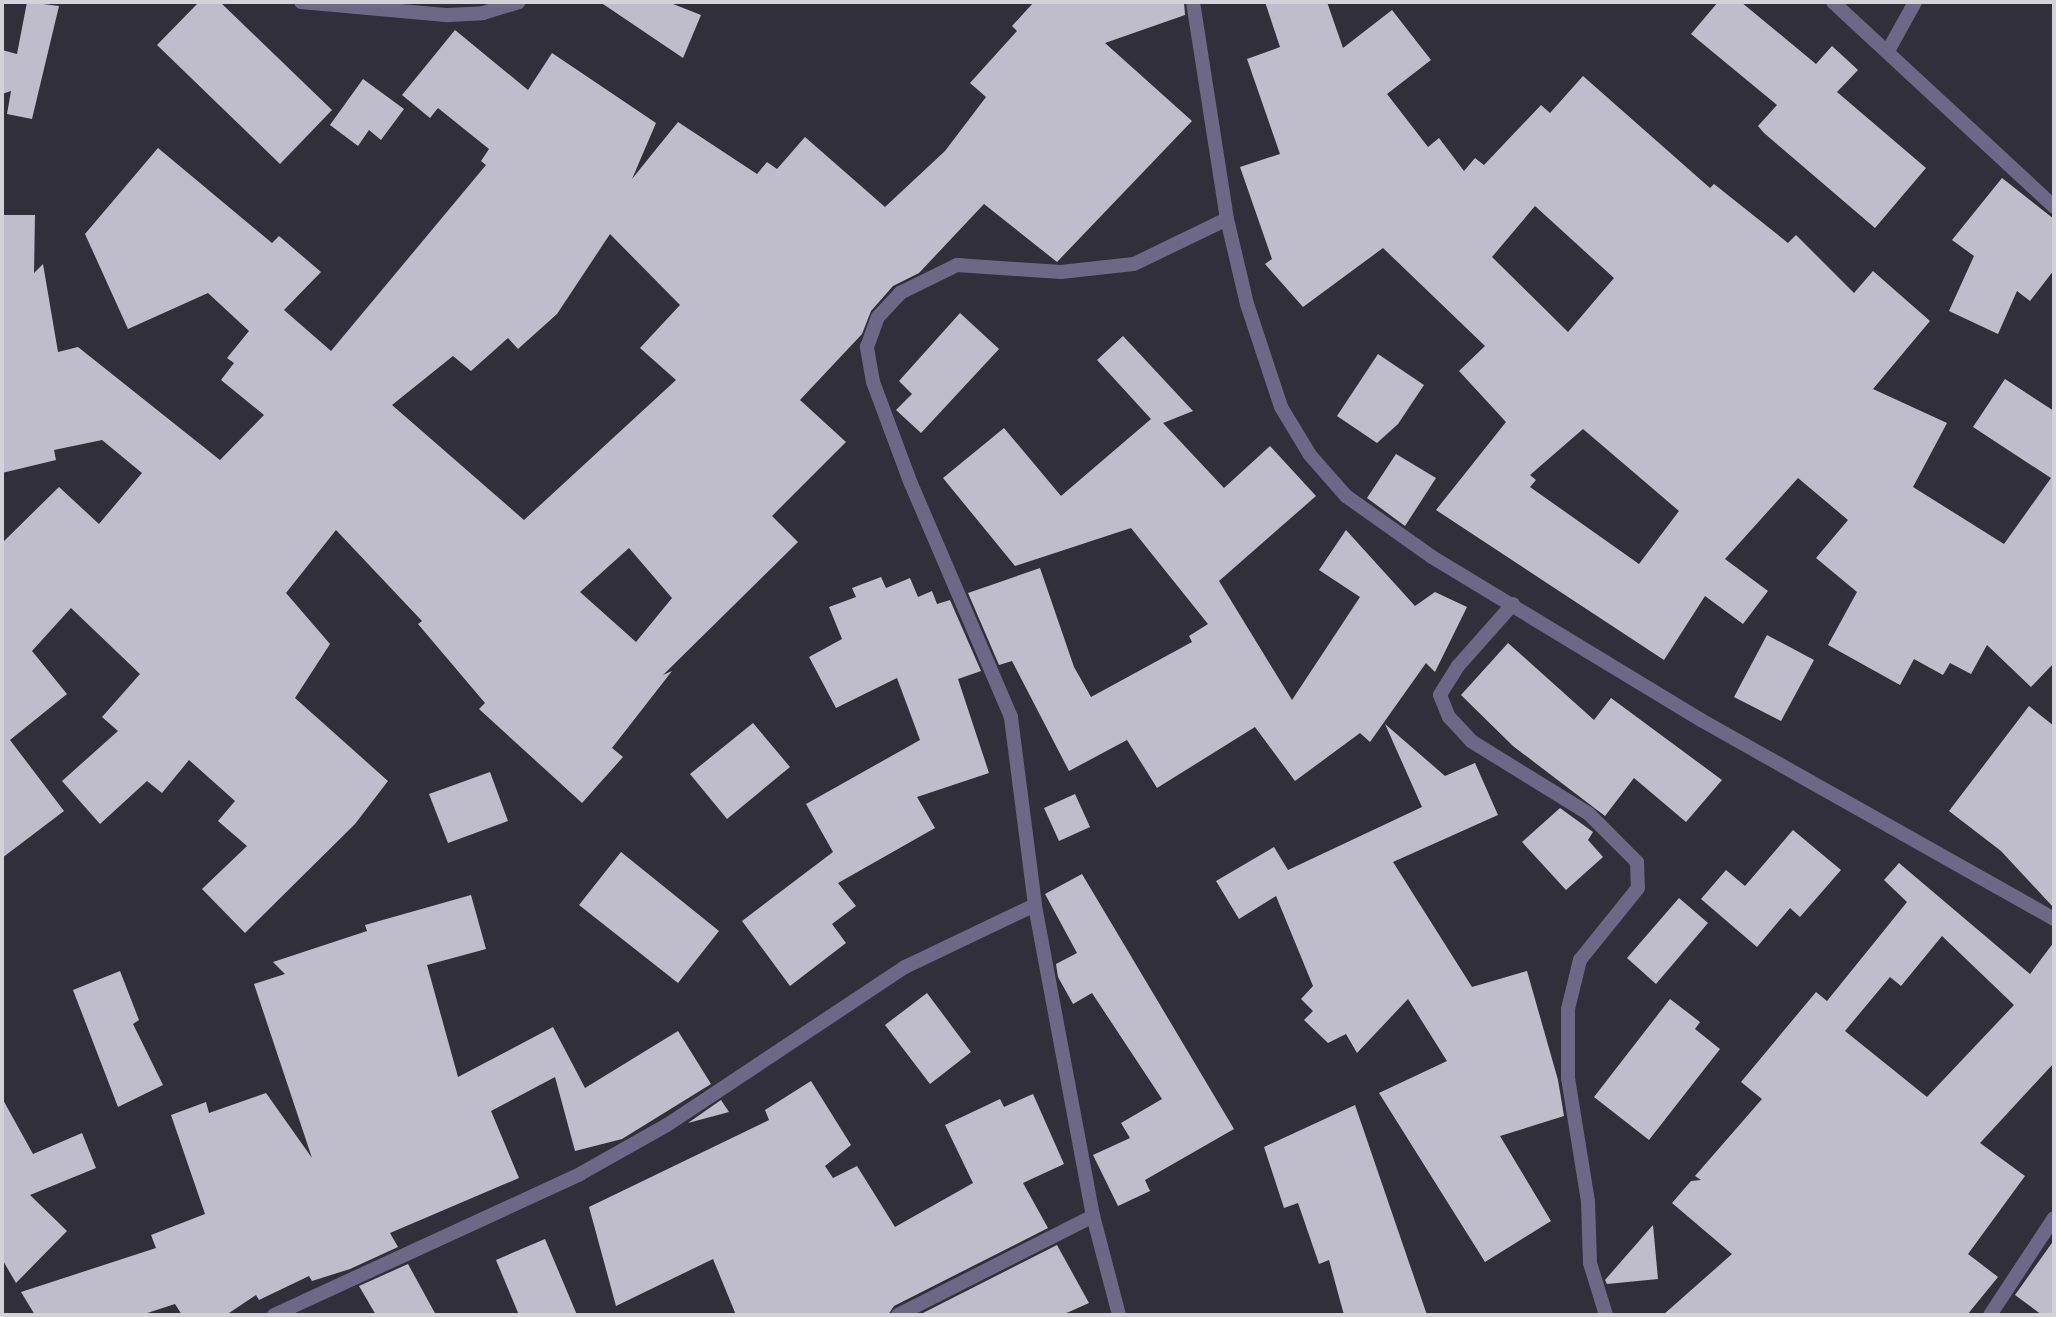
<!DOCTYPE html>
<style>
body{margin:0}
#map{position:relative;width:2056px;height:1317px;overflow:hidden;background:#31303a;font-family:Spectral,serif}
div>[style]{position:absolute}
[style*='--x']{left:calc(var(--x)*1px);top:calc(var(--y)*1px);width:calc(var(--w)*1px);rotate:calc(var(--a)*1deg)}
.building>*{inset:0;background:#bfbdcb}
.street>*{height:14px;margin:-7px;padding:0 7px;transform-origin:7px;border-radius:7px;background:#6d6886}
span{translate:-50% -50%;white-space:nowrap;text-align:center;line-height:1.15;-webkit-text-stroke:7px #272630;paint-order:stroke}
.frame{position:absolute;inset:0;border:4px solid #d3d2d9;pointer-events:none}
</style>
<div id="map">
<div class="building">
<i style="clip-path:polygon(27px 2px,59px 6px,32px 119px,7px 114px,11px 91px,2px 94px,2px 50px,17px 54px)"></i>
<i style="clip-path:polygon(199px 2px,220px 2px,332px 110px,280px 164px,157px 45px)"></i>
<i style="clip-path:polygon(600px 2px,668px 2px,701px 15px,683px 58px)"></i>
<i style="clip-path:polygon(evenodd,1034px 2px,1184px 2px,1185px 15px,1105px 43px,1192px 121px,1057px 262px,984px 204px,919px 273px,893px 286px,871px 311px,862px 334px,800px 400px,846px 442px,772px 516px,798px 542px,663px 675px,672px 671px,612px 748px,623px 757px,582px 803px,479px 709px,485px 703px,418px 624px,422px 621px,336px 530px,286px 593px,330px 644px,295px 698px,388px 781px,355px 824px,245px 933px,202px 889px,247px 846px,218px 821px,235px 801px,189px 760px,162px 793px,147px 781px,100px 824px,62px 781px,118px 731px,102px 717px,140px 674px,71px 608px,32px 651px,67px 694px,10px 740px,64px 811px,2px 858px,2px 543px,59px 487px,99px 524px,142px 473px,102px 440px,54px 450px,56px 460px,2px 473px,2px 215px,35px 215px,34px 273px,43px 264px,58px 352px,78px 347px,220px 460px,264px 415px,221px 380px,234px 363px,227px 358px,249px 331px,208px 293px,128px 329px,85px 234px,158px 148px,272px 243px,279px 236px,321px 272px,284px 310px,331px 351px,486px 165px,481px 161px,489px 149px,438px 108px,430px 118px,402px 95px,455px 30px,528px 90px,552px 53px,656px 123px,632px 179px,678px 122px,757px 174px,767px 162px,777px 169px,805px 137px,885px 207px,945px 151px,986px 97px,970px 83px,1017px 31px,1012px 26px,1034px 2px,610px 234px,680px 305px,640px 348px,676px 380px,524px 520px,392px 405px,453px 356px,471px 371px,508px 338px,518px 349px,557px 314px,610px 234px,1034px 2px,629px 548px,672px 598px,636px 642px,580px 592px,629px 548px)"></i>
<i style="clip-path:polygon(evenodd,1265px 2px,1327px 2px,1343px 48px,1392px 10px,1431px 60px,1387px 94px,1428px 147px,1439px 138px,1464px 171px,1475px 158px,1484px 165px,1541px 105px,1550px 113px,1583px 76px,1710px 188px,1714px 184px,1788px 243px,1796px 235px,1854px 293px,1873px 271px,1930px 321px,1873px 389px,1947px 423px,1913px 487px,2004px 544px,2051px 478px,1973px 427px,2005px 379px,2054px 411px,2054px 663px,2031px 687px,1987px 645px,1971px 674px,1950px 663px,1943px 675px,1914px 659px,1900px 685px,1828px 645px,1857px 592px,1816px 558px,1848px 520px,1798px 478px,1725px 559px,1768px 591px,1743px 624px,1705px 596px,1664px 660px,1436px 510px,1506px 422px,1459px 371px,1485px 346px,1383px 248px,1303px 307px,1265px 264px,1272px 259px,1240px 167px,1280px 154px,1247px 59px,1280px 47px,1265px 2px,1535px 206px,1614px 278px,1568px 332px,1492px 257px,1535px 206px,1265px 2px,1583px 429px,1679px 511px,1639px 564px,1530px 487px,1536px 480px,1530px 475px,1583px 429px)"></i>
<i style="clip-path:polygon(1718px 2px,1741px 2px,1816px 64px,1832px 46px,1858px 70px,1837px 92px,1926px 168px,1875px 228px,1764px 133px,1758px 126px,1777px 105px,1691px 34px)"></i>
<i style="clip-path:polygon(363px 79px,404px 109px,381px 140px,369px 130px,358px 146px,330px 125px)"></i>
<i style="clip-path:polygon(2002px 178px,2054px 219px,2054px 270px,2030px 301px,2017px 291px,1998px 334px,1949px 311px,1974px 256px,1952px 240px)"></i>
<i style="clip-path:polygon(960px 313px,999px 349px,921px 433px,896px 410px,912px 394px,899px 381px)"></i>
<i style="clip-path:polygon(1123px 336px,1193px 411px,1163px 423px,1224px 488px,1270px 446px,1316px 496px,1219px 581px,1292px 700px,1360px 597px,1319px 570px,1346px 530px,1415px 606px,1435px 592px,1467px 607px,1435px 672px,1426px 663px,1370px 742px,1360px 733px,1295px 781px,1255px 727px,1157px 788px,1127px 740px,1069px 771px,1012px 661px,999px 665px,968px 593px,1040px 568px,1074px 667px,1091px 697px,1192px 642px,1189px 636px,1208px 624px,1131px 528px,1015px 566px,943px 478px,1004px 428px,1061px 496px,1151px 419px,1097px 360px)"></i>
<i style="clip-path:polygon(1378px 354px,1424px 385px,1398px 424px,1377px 443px,1337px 416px)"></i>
<i style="clip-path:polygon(1396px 454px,1436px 478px,1405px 526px,1367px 498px)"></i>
<i style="clip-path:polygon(881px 577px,886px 588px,910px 578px,918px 597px,932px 591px,937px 604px,950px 600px,981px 671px,958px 679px,989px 773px,917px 797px,935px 828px,838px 883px,856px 906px,832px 924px,846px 943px,790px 986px,742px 921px,833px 852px,806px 804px,920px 740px,897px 678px,836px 708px,809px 657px,842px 639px,829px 607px,856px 597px,852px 588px)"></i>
<i style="clip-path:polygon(1767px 635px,1814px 660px,1781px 721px,1734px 697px)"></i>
<i style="clip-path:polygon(1508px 643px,1594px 720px,1611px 698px,1722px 780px,1686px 822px,1634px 778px,1605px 816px,1513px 746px,1461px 695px)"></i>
<i style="clip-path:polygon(2029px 706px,2054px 726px,2054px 908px,2001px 851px,1949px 811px)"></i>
<i style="clip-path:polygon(753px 723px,790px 767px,727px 819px,690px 774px)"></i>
<i style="clip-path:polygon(1385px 724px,1445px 776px,1475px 763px,1498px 815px,1393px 862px,1472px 987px,1527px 971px,1558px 1080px,1564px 1116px,1500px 1136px,1551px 1221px,1485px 1262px,1379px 1093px,1447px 1061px,1408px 999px,1357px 1053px,1346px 1034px,1328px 1043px,1304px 1020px,1313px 1011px,1301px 999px,1313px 986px,1276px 896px,1239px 919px,1216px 881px,1274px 847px,1288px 870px,1422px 807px)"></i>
<i style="clip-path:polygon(490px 772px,508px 821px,448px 843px,429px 794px)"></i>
<i style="clip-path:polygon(1075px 794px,1090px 827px,1059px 841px,1044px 808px)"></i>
<i style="clip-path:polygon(1560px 808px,1593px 832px,1588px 840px,1603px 857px,1566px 890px,1522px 842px)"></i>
<i style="clip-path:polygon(1793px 830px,1841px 870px,1800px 917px,1790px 908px,1757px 947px,1701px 899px,1726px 870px,1745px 886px)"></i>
<i style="clip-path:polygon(621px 852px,719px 931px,678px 983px,579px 905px)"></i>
<i style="clip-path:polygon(evenodd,1899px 863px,2030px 974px,2054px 942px,2054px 1063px,1980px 1143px,2025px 1176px,1968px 1254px,1998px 1277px,1967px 1315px,1663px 1315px,1732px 1254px,1672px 1203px,1691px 1181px,1701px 1180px,1695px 1176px,1762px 1099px,1741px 1082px,1816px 992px,1827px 1001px,1907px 902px,1884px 880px,1899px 863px,1942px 936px,2014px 1005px,1927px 1097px,1845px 1031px,1890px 977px,1901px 986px,1942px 936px)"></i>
<i style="clip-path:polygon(1082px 874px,1234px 1129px,1145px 1180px,1150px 1191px,1118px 1206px,1093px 1155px,1130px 1138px,1121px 1123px,1162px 1099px,1092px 993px,1073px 1004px,1058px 977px,1056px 964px,1077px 953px,1045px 894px)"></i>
<i style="clip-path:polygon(471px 895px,486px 949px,427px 965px,458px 1077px,553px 1027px,585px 1088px,678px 1031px,711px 1084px,622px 1139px,575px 1151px,555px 1077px,491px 1111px,519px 1178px,390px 1233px,398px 1247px,350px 1269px,312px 1281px,309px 1276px,259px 1300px,256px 1295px,226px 1315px,182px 1315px,175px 1304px,141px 1315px,35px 1315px,21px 1292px,156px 1248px,151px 1235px,205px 1214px,171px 1115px,206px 1102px,209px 1113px,266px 1093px,312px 1158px,254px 984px,285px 974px,273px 962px,367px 931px,365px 925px)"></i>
<i style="clip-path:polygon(1679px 898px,1708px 923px,1656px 984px,1627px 958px)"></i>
<i style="clip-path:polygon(120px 971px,139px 1020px,133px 1024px,163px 1085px,118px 1107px,73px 990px)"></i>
<i style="clip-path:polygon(927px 993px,971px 1052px,930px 1084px,885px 1025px)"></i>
<i style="clip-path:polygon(1670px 999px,1700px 1022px,1695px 1029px,1720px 1049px,1649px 1140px,1594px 1097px)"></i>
<i style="clip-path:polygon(811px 1081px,851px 1145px,825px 1166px,833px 1178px,857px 1166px,895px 1227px,973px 1183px,945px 1125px,1000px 1099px,1004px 1107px,1033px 1094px,1064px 1164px,1023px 1183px,1048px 1228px,894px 1306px,888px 1315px,736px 1315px,713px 1259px,616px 1306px,589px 1207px,769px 1120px,765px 1110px)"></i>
<i style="clip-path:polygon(2px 1098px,33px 1154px,82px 1133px,96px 1168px,30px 1195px,67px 1231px,16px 1283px,2px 1259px)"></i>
<i style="clip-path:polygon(721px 1100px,729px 1112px,688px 1123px)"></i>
<i style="clip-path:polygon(1355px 1105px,1427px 1315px,1344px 1315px,1329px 1260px,1319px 1264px,1298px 1203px,1284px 1208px,1264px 1147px)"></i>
<i style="clip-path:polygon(1653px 1225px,1658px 1279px,1607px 1284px,1605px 1280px)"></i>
<i style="clip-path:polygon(545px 1239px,577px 1315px,519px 1315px,496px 1260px)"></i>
<i style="clip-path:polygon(2054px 1240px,2054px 1315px,2042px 1315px,2015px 1295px)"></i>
<i style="clip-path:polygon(1057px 1245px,1089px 1303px,1062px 1315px,919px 1315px)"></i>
<i style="clip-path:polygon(408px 1264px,436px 1315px,376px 1315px,359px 1286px)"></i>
</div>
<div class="street">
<i style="--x:301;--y:2;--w:148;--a:5.1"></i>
<i style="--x:448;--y:15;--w:35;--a:-3"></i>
<i style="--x:483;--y:13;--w:37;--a:-17"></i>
<i style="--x:1193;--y:2;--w:220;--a:81.1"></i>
<i style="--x:1227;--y:219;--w:87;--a:76.8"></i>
<i style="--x:1247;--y:304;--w:108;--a:71.7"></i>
<i style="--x:1281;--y:407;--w:56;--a:58.9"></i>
<i style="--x:1310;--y:455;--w:55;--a:48.7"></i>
<i style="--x:1346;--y:496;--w:105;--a:35.3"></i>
<i style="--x:1432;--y:557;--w:315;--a:31.2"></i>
<i style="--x:1701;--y:720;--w:405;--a:29.4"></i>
<i style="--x:1833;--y:2;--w:301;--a:42.8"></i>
<i style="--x:1889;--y:49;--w:54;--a:-61"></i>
<i style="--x:1513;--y:604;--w:83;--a:131.6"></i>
<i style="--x:1458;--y:666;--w:34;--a:122"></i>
<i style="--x:1440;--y:695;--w:24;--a:68"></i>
<i style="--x:1449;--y:717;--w:33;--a:47"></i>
<i style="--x:1471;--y:741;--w:139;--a:31.7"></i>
<i style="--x:1589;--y:814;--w:68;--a:45"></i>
<i style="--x:1637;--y:862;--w:26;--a:88"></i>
<i style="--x:1638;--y:888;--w:92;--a:128.9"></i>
<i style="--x:1580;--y:960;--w:50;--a:103.8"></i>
<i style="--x:1568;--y:1009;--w:69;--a:90"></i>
<i style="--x:1568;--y:1078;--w:126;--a:80.8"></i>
<i style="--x:1588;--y:1202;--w:61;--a:88.1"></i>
<i style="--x:1590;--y:1263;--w:54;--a:72.9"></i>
<i style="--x:274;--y:1315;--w:337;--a:-24.7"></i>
<i style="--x:580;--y:1174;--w:100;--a:-29.4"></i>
<i style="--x:667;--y:1125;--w:286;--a:-33.6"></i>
<i style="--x:905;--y:967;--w:144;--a:-25.5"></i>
<i style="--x:898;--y:1315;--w:219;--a:-26.9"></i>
<i style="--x:1119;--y:1315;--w:102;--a:-104.7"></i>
<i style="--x:1093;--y:1216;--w:316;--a:-100.6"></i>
<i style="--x:1035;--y:905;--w:190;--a:-97.3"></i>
<i style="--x:1011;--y:717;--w:254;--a:-113.2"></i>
<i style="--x:911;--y:484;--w:109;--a:-110.4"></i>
<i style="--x:873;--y:382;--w:36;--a:-100"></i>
<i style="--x:867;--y:347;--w:32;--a:-70"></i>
<i style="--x:878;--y:317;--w:33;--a:-47"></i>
<i style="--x:900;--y:293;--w:64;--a:-26.2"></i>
<i style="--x:957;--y:265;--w:104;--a:3.9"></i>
<i style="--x:1061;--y:272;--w:73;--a:-6.3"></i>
<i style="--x:1134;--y:264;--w:103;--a:-25.8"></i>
<i style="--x:1990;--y:1315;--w:116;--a:-56.6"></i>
</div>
<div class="frame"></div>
</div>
